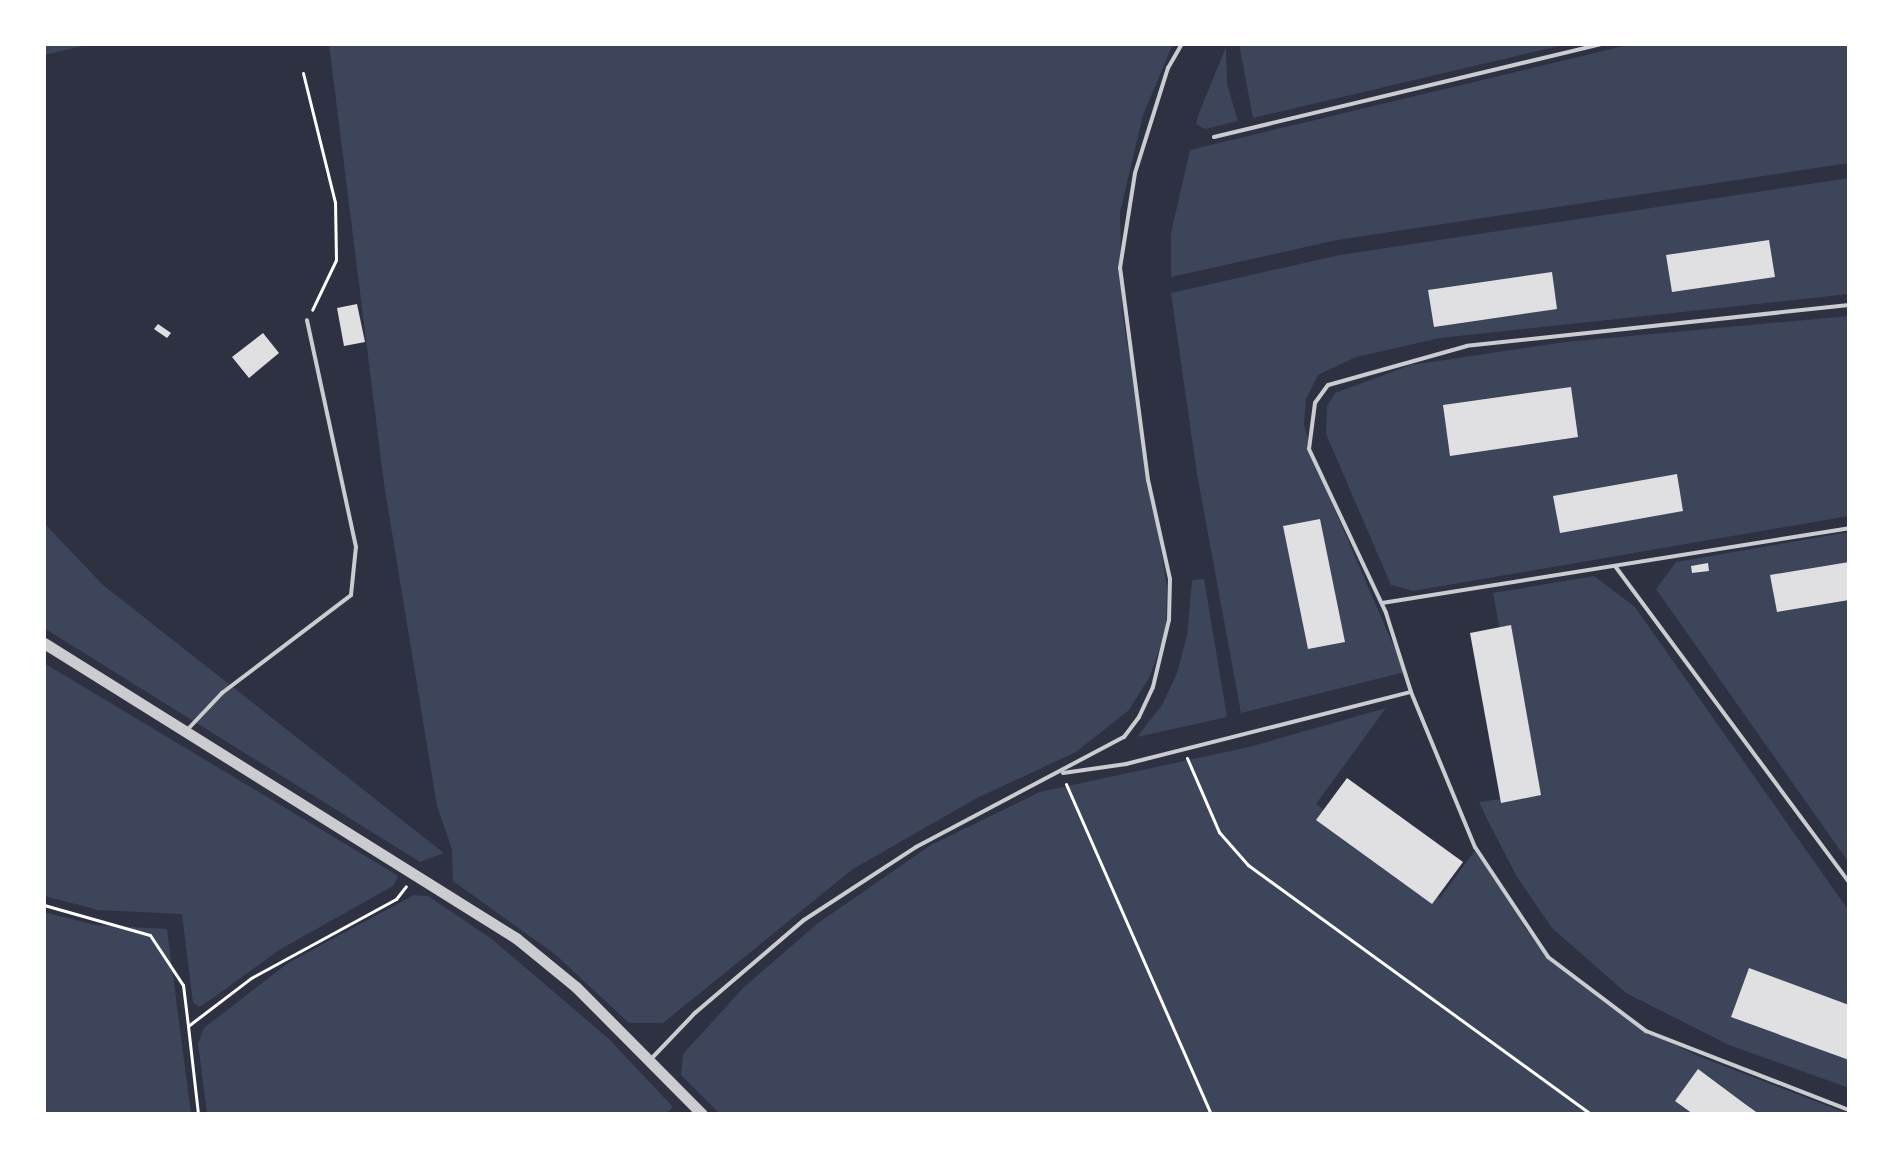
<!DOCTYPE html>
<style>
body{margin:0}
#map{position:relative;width:1893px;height:1158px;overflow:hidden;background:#2d3142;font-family:Helvetica,sans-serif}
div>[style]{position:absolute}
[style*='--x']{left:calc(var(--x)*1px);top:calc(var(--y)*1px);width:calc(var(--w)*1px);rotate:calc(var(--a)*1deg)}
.green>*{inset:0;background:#3c4559}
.building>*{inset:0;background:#e0e0e3}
.path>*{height:3px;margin:-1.5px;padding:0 1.5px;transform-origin:1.5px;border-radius:1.5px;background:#fff}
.service>*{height:4px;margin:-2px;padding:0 2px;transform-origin:2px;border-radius:2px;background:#caccd0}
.tertiary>*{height:11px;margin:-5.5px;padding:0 5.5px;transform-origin:5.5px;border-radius:5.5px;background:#caccd0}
span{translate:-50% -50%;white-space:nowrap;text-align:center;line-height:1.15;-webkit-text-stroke:6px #fff;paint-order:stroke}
.frame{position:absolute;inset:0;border:46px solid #fff;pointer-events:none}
</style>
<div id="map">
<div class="green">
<i style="clip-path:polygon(44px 44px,92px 44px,44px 55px)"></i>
<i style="clip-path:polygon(329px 44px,1173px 44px,1143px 115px,1120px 212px,1122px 312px,1167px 587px,1166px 632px,1149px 678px,1129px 710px,1076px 752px,977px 798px,853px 869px,663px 1023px,629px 1023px,556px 955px,453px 881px,452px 849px,437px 806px,384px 484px)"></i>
<i style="clip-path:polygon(1239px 44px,1567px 44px,1253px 118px)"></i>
<i style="clip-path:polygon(1632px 44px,1849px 44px,1849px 163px,1337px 240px,1171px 277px,1171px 233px,1190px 150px)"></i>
<i style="clip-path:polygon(1226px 47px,1227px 84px,1238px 121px,1205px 129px,1196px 124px,1199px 113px)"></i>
<i style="clip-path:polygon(1849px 178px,1849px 294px,1440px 338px,1356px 357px,1318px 375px,1306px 399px,1304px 425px,1315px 464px,1405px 672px,1241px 713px,1197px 474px,1171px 293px,1340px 255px)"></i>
<i style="clip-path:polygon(1849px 316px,1849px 516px,1413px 591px,1391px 585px,1326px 434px,1327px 406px,1335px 393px,1411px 365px,1565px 342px)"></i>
<i style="clip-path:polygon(44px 523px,103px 585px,444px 853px,420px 862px,44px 628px)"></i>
<i style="clip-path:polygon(1849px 532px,1849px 863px,1656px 589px,1676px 562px)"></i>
<i style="clip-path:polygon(1594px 576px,1635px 607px,1849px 911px,1849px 1088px,1729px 1045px,1626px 993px,1552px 928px,1517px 877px,1486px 817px,1479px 802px,1530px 795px,1493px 593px)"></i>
<i style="clip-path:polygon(1204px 579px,1227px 717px,1137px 737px,1162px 705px,1177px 673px,1187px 636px,1192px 580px)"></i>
<i style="clip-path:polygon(44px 663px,387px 869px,398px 876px,393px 886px,279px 950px,213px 998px,199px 1007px,193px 1003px,182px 914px,98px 910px,44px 896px)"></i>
<i style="clip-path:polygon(1386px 708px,1316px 804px,1440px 898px,1476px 849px,1526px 929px,1555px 962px,1600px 999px,1652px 1034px,1698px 1056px,1849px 1114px,720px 1114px,681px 1075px,683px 1054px,743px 988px,818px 923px,931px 845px,1040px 792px,1249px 747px)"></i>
<i style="clip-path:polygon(414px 895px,428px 896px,492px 939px,609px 1039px,673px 1107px,666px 1114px,207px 1114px,198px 1043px,204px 1028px,288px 963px)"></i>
<i style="clip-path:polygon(44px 912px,95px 925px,167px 929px,191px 1114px,44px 1114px)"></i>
</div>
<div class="building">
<i style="clip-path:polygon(1769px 240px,1775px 277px,1672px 292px,1666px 255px)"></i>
<i style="clip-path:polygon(1552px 272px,1557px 309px,1434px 327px,1428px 290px)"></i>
<i style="clip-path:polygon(357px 304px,365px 342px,344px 346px,337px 308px)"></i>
<i style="clip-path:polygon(158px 324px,171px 333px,167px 338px,154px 329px)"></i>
<i style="clip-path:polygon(263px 333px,279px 353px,249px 378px,232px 357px)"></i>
<i style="clip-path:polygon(1571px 387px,1578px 437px,1450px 456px,1443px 405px)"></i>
<i style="clip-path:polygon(1677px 474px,1683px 511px,1560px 533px,1553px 496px)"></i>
<i style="clip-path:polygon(1320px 519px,1345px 642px,1308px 649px,1283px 526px)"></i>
<i style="clip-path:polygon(1849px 562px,1849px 600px,1777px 612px,1770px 575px)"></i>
<i style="clip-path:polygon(1708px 563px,1709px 571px,1692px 573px,1691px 566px)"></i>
<i style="clip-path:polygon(1511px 625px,1541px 795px,1501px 803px,1470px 633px)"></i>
<i style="clip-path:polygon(1347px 778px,1463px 862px,1432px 904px,1316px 820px)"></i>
<i style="clip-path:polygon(1749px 968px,1849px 1005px,1849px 1060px,1731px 1017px)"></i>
<i style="clip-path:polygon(1698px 1069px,1745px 1104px,1759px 1114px,1693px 1114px,1675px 1101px)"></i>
</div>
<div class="path">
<i style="--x:303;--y:73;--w:133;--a:76.1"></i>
<i style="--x:335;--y:202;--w:58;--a:89"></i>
<i style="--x:336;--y:260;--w:55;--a:115.6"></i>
<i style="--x:1187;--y:758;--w:81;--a:66.6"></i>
<i style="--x:1219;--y:832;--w:44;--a:48.7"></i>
<i style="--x:1248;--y:865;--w:424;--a:36"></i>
<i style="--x:1066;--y:784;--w:360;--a:66.3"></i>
<i style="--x:44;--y:905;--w:110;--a:15.8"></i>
<i style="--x:150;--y:935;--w:60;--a:56.6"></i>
<i style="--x:183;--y:985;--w:41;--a:83"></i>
<i style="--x:188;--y:1026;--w:79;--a:-37.3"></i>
<i style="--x:251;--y:978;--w:165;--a:-28.6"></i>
<i style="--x:396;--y:899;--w:16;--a:-52"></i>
<i style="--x:188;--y:1026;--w:89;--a:83.5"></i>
</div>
<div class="service">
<i style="--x:1214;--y:137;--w:397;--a:-13.5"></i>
<i style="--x:1849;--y:305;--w:384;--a:173.9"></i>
<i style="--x:1467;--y:346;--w:144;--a:164.3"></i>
<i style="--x:1328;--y:385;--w:22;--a:126"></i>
<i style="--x:1315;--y:403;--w:46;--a:97.4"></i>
<i style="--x:1309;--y:449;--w:181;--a:64.8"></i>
<i style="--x:1386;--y:613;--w:83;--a:72.4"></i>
<i style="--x:1411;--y:692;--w:168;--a:67.6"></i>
<i style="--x:1475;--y:847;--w:132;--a:56.4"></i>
<i style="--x:1548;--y:957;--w:123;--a:37.1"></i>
<i style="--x:1646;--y:1031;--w:218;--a:21.3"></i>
<i style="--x:1615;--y:566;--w:393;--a:53.5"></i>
<i style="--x:1382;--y:603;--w:473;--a:-9.1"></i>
<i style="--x:188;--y:729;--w:50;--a:-46.6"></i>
<i style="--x:222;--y:693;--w:162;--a:-37.2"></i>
<i style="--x:351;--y:595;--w:48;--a:-84.1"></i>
<i style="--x:356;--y:547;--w:232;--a:-102.2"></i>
<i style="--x:1063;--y:773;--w:64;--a:-8.1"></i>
<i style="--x:1126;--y:764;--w:294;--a:-14.2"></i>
<i style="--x:651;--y:1059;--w:64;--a:-46.3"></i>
<i style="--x:695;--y:1013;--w:143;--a:-40.5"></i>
<i style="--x:804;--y:920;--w:134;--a:-33.1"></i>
<i style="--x:916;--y:847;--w:235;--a:-27.9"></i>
<i style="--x:1124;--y:737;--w:25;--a:-53"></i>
<i style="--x:1139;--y:717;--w:33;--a:-65"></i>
<i style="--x:1153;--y:687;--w:69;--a:-76.6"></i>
<i style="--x:1169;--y:620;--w:41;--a:-88.6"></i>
<i style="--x:1170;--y:579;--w:101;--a:-102.5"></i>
<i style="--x:1148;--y:480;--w:214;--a:-97.5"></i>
<i style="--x:1120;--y:268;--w:96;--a:-81"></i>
<i style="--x:1135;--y:173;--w:110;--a:-72.6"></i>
<i style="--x:1168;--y:68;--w:28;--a:-60"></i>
</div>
<div class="tertiary">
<i style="--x:44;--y:643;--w:557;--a:32.01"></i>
<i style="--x:516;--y:938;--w:77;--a:39.2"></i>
<i style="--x:576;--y:987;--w:179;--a:45.2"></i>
</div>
<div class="frame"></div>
</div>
